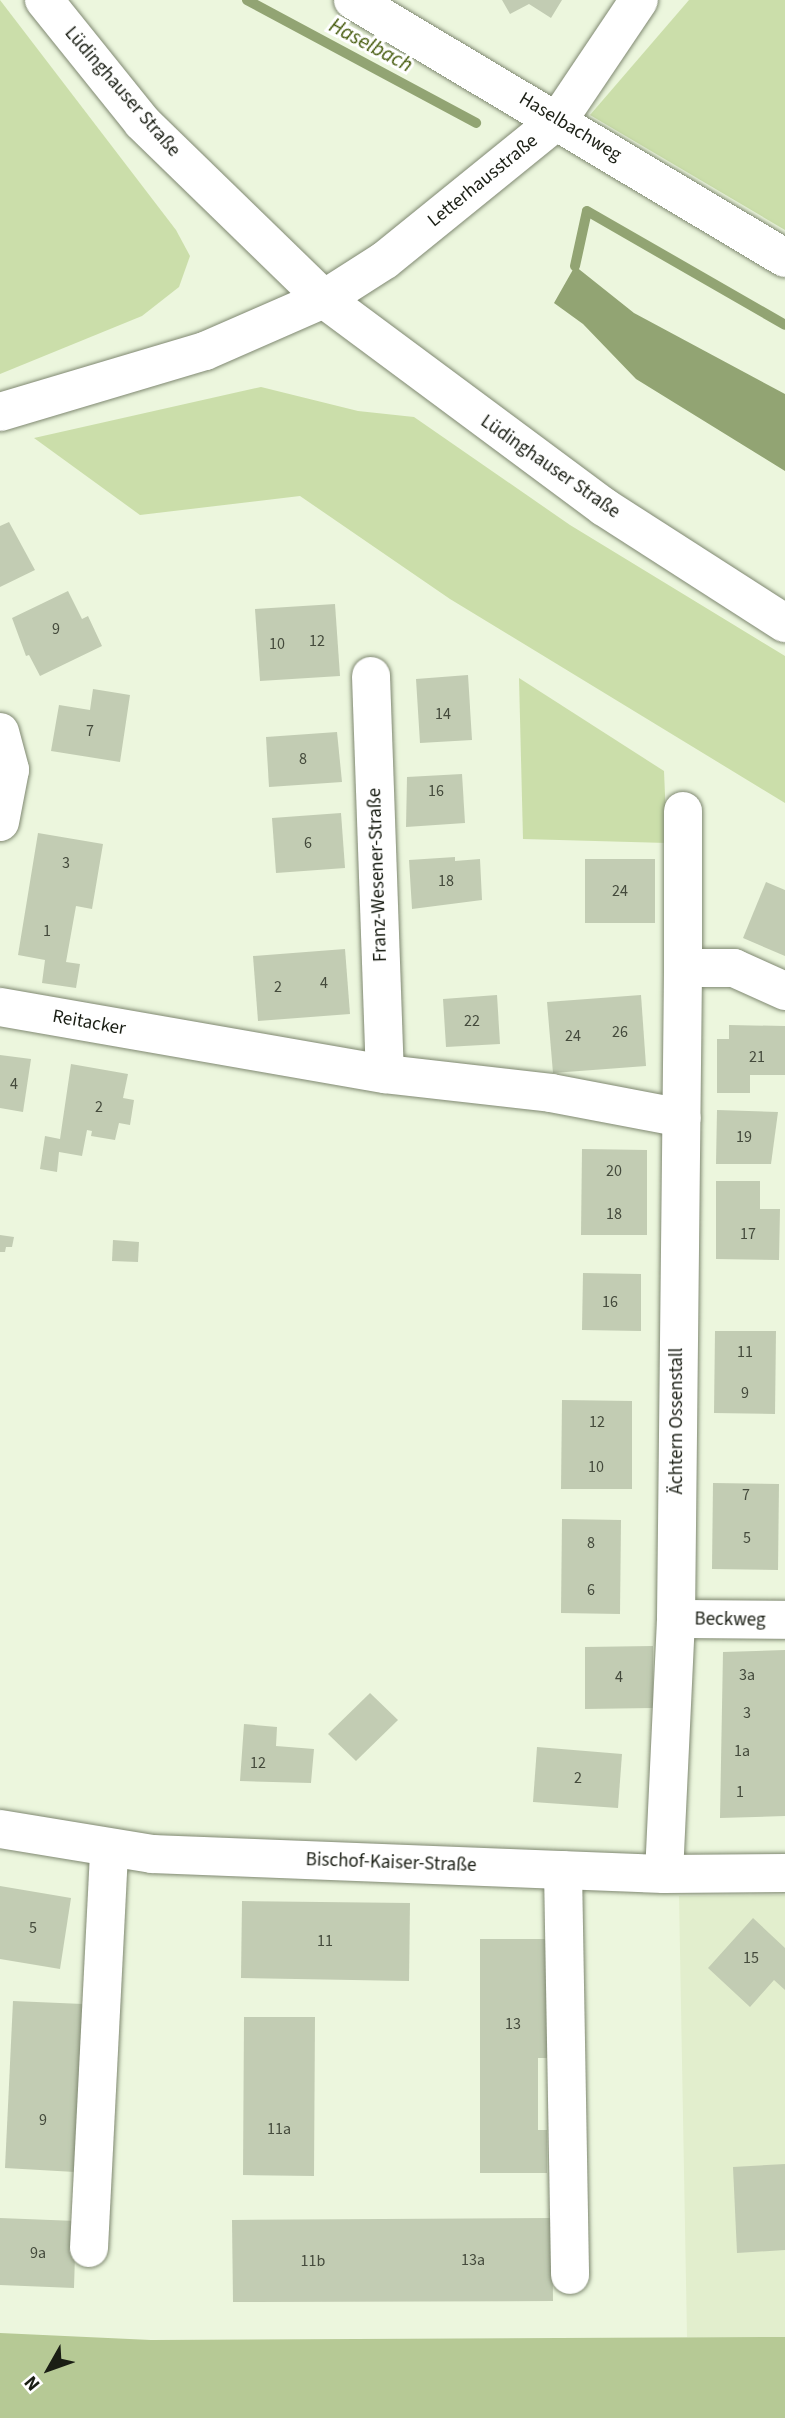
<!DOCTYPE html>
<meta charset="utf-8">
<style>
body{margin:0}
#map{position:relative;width:785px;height:2418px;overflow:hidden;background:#ecf6dd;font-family:"Source Sans 3",sans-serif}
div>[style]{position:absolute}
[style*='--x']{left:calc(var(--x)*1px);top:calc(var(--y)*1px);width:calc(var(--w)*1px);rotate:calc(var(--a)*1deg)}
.built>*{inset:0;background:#e2eecd}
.green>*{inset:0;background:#cbdeaa}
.forest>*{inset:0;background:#b6c995}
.water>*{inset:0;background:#92a473}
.stream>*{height:10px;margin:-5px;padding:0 5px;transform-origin:5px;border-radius:5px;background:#92a473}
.building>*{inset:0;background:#c2ccb3}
.roads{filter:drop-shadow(0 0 2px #7f8871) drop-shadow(0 0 2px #7f8871)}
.minor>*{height:38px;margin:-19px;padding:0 19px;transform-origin:19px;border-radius:19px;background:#fff}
span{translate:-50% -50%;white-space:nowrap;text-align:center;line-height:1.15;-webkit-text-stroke:6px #fff;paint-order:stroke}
.number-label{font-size:16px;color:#444a3c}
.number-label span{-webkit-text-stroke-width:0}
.street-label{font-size:19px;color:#1a1e14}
.water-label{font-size:21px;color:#455a0c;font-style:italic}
.north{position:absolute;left:14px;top:2334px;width:70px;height:70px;-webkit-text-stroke:5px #fff;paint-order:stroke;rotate:230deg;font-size:19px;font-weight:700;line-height:28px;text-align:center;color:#1a1e14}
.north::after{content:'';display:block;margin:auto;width:24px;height:32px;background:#1a1e14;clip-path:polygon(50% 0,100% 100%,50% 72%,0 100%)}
</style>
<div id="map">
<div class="built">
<i style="clip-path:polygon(785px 1895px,785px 2337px,687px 2337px,679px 1896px)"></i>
</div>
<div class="green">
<i style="clip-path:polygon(0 0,176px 230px,190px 256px,179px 287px,142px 316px,0 374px)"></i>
<i style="clip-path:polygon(689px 0,785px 0,785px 230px,590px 115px)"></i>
<i style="clip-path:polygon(261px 387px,358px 411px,414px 417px,570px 525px,785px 656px,785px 803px,450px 599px,300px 496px,140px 515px,34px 438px)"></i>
<i style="clip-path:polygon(519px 678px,664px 771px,667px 843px,523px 839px)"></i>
</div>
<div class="forest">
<i style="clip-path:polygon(0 2333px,151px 2340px,785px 2337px,785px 2418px,0 2418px)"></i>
</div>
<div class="water">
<i style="clip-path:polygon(575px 266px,634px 313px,785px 394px,785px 471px,636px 379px,583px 324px,554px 303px)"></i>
</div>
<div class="stream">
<i style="--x:247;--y:0;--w:260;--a:28.2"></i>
<i style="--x:575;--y:266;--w:56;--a:-77.7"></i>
<i style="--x:587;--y:211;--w:228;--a:29.9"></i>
</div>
<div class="building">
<i style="clip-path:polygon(502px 0,562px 0,551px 18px,529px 4px,510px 14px)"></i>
<i style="clip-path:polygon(9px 522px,35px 570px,0 587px,0 526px)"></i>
<i style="clip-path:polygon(68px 591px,82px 619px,88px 616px,102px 646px,40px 676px,29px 655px,26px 656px,12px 618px)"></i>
<i style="clip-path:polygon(335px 604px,340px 676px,260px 681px,255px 609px)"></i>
<i style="clip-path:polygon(468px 675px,472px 740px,420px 743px,416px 679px)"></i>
<i style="clip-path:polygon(93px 689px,130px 695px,120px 762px,51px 751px,59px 705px,90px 710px)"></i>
<i style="clip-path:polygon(337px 732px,342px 782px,269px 787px,266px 737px)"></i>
<i style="clip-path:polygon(462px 774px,465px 823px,406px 827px,407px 777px)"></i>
<i style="clip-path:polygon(341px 813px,345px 868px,276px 873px,272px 818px)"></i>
<i style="clip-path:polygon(38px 833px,103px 844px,92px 909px,76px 906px,66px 962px,80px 964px,76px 988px,42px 983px,45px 960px,18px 955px)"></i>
<i style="clip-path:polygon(455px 857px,455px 861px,480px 859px,482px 900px,412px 909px,409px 860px)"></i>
<i style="clip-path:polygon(585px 859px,655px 859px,655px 923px,585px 923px)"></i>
<i style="clip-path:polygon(766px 882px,785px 890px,785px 956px,743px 938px)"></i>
<i style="clip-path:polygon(345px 949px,350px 1014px,258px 1021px,253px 956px)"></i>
<i style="clip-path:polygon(497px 995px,500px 1044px,446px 1047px,443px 999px)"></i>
<i style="clip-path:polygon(641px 995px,646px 1066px,553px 1073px,547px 1002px)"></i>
<i style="clip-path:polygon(729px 1025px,785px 1026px,785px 1075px,750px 1075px,750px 1093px,717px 1093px,717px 1039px,729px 1039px)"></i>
<i style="clip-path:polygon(0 1055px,31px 1059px,23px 1112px,0 1108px)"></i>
<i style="clip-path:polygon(71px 1064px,128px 1074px,123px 1098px,134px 1100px,130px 1125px,119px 1123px,115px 1140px,91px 1136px,92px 1131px,87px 1130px,82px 1156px,59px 1152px,57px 1172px,40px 1169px,45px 1136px,60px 1139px)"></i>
<i style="clip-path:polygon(717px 1110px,778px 1112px,771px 1164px,716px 1164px)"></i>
<i style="clip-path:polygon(582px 1149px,647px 1150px,647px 1235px,581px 1235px)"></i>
<i style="clip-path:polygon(716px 1181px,760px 1181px,760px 1209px,780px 1209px,779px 1260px,716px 1259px)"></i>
<i style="clip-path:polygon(0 1235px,14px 1237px,12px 1247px,6px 1247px,5px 1252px,0 1252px)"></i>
<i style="clip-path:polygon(113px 1240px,139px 1242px,138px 1262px,112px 1261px)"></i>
<i style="clip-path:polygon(583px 1273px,641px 1274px,641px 1331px,582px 1330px)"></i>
<i style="clip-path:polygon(715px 1331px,776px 1331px,775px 1414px,714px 1413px)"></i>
<i style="clip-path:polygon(562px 1400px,632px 1401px,632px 1489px,561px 1489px)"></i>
<i style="clip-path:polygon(713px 1483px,779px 1484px,778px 1570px,712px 1569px)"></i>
<i style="clip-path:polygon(562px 1519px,621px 1520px,620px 1614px,561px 1613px)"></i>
<i style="clip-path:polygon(653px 1646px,653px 1708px,585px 1709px,585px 1647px)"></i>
<i style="clip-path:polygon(785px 1650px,785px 1816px,720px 1818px,723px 1652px)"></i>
<i style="clip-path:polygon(370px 1693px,398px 1720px,356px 1761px,328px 1734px)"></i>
<i style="clip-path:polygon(244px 1724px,277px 1727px,276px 1746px,314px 1749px,311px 1783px,240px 1781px)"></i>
<i style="clip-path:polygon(537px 1747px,622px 1754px,618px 1808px,533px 1802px)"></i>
<i style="clip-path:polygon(0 1886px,71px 1898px,60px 1969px,0 1959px)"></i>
<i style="clip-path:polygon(242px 1901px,410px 1903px,409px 1981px,241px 1978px)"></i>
<i style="clip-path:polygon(753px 1918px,785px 1948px,785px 1990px,774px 1980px,750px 2007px,708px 1968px)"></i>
<i style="clip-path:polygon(480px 1939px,547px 1939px,547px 2058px,538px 2058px,538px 2130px,547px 2130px,547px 2173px,480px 2173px)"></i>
<i style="clip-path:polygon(13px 2001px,83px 2004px,75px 2172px,5px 2168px)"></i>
<i style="clip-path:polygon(244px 2017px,315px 2017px,314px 2176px,243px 2175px)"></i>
<i style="clip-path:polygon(785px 2164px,785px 2250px,737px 2253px,733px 2167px)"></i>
<i style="clip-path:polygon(0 2218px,76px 2221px,74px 2288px,0 2285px)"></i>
<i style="clip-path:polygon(552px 2218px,553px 2301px,233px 2302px,232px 2220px)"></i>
</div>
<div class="roads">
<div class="minor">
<i style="--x:44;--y:0;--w:156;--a:51.2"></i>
<i style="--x:142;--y:122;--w:254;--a:44.2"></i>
<i style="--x:324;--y:299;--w:349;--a:36.6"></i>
<i style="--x:604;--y:507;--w:215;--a:32.7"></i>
<i style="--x:353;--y:0;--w:503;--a:30.85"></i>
<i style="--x:0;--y:412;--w:214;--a:-16.6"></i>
<i style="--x:205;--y:351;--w:130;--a:-23.6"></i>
<i style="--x:324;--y:299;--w:72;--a:-32.6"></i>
<i style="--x:385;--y:260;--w:224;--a:-39"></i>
<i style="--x:559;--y:119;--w:143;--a:-56.1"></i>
<i style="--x:371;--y:676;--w:398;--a:88"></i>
<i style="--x:0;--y:732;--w:39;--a:75"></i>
<i style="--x:10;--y:770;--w:53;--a:100.9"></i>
<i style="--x:683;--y:811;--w:157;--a:90"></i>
<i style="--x:0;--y:1007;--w:391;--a:9.9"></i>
<i style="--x:385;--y:1074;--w:167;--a:6.5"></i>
<i style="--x:551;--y:1093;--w:133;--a:10.8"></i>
<i style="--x:676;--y:1619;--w:109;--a:0.5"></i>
<i style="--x:0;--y:1829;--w:154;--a:9.3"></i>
<i style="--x:152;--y:1854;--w:512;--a:2.24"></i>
<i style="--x:664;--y:1874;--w:121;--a:-0.5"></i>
<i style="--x:563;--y:1870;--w:405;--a:89"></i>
<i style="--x:664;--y:1874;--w:255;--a:-87.3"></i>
<i style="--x:676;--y:1619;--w:651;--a:-89.38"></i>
<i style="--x:683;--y:968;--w:51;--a:0"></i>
<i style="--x:734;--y:968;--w:56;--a:24.3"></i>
<i style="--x:89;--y:2248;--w:400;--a:-87.1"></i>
</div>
</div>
<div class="number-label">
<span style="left:56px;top:629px">9</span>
<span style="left:317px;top:641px">12</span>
<span style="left:277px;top:644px">10</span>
<span style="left:443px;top:714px">14</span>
<span style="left:90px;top:731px">7</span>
<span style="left:303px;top:759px">8</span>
<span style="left:436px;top:791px">16</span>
<span style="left:308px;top:843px">6</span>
<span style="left:66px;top:863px">3</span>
<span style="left:446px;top:881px">18</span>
<span style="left:620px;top:891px">24</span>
<span style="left:47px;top:931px">1</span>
<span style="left:324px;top:983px">4</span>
<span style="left:278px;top:987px">2</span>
<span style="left:472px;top:1021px">22</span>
<span style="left:620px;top:1032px">26</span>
<span style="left:573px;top:1036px">24</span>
<span style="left:757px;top:1057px">21</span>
<span style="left:14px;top:1084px">4</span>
<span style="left:99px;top:1107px">2</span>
<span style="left:744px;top:1137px">19</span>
<span style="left:614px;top:1171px">20</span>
<span style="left:614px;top:1214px">18</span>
<span style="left:748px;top:1234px">17</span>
<span style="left:610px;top:1302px">16</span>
<span style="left:745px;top:1352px">11</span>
<span style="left:745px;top:1393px">9</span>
<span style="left:597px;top:1422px">12</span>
<span style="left:596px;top:1467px">10</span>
<span style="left:746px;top:1495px">7</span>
<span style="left:747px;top:1538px">5</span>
<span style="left:591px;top:1543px">8</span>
<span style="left:591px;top:1590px">6</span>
<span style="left:747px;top:1675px">3a</span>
<span style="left:619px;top:1677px">4</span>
<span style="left:747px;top:1713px">3</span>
<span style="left:742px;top:1751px">1a</span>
<span style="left:258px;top:1763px">12</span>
<span style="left:578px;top:1778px">2</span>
<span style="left:740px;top:1792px">1</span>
<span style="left:33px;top:1928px">5</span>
<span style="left:325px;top:1941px">11</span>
<span style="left:751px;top:1958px">15</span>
<span style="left:513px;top:2024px">13</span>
<span style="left:43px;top:2120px">9</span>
<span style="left:279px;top:2129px">11a</span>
<span style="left:38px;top:2253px">9a</span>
<span style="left:473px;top:2260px">13a</span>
<span style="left:313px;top:2261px">11b</span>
</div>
<div class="street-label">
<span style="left:122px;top:92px;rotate:49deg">Lüdinghauser Straße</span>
<span style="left:570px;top:127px;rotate:31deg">Haselbachweg</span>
<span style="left:483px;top:181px;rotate:-39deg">Letterhausstraße</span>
<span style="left:550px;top:467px;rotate:35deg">Lüdinghauser Straße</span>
<span style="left:378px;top:875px;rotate:-92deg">Franz-Wesener-Straße</span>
<span style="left:89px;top:1023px;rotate:10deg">Reitacker</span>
<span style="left:677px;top:1421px;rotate:-90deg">Ächtern Ossenstall</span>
<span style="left:730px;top:1620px;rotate:1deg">Beckweg</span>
<span style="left:391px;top:1863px;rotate:2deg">Bischof-Kaiser-Straße</span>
</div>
<div class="water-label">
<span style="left:371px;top:45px;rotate:28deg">Haselbach</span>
</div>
<div class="north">N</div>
</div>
